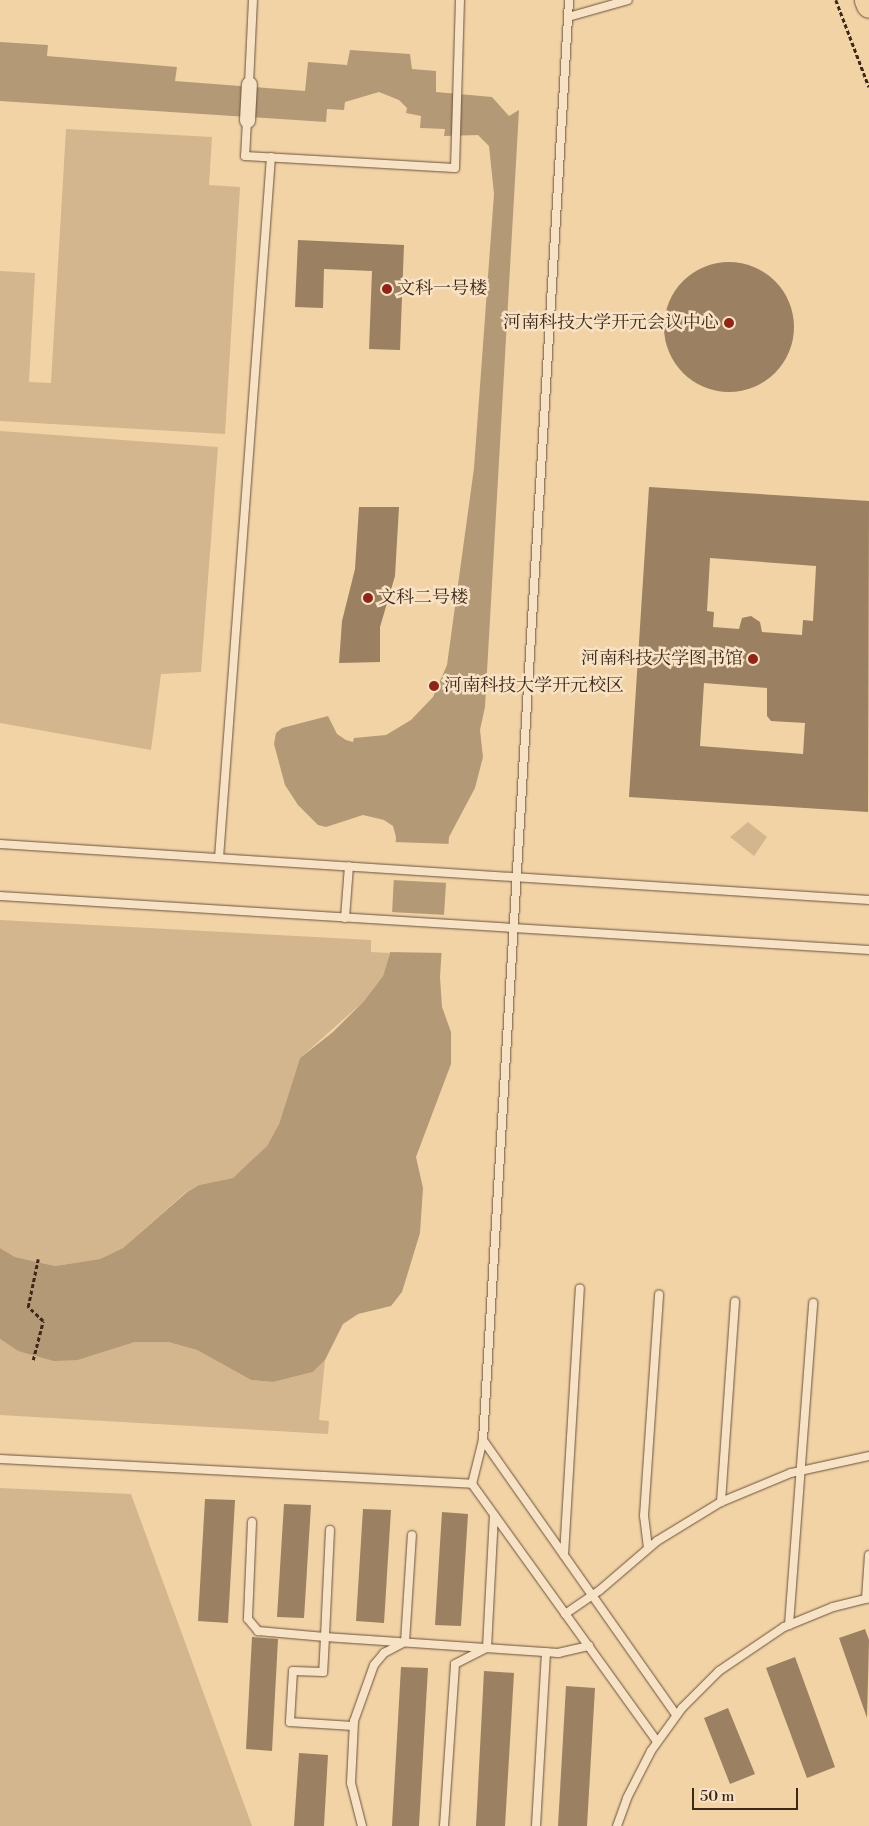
<!DOCTYPE html>
<meta charset="utf-8">
<style>
body{margin:0}
#map{position:relative;width:869px;height:1826px;overflow:hidden;background:#f2d3a6;font-family:"Libre Bodoni","Noto Serif SC",serif}
div>[style]{position:absolute}
[style*='--x']{left:calc(var(--x)*1px);top:calc(var(--y)*1px);width:calc(var(--w)*1px);rotate:calc(var(--a)*1deg)}
.green>*{inset:0;background:#d3b68e}
.water>*{inset:0;background:#b49976}
.pier>*{inset:0;background:#f2d3a6}
.building>*{inset:0;background:#9b8062}
.round{border-radius:50%}
.path>*{height:2.5px;margin-top:-1.25px;transform-origin:0;background:repeating-linear-gradient(90deg,#3d2718 0 4px,transparent 0 6.5px)}
.roads{filter:drop-shadow(0 0 1px #6a523c) drop-shadow(0 0 1px #6a523c)}
.service>*{height:8px;margin:-4px;padding:0 4px;transform-origin:4px;border-radius:4px;background:#f7e2c5}
.minor>*{height:15px;margin:-7.5px;padding:0 7.5px;transform-origin:7.5px;border-radius:7.5px;background:#f7e2c5}
.primary>*{height:25px;margin:-12.5px;padding:0 12.5px;transform-origin:12.5px;border-radius:12.5px;background:#f2d3a6}
.dots>*{width:14px;height:14px;translate:-50% -50%;box-sizing:border-box;border:2px solid #f7e2c5;border-radius:50%}
span{translate:-50% -50%;white-space:nowrap;text-align:center;line-height:1.15;-webkit-text-stroke:5px #f7e2c5;paint-order:stroke}
.poi-label{font-size:18px;color:#3d2718}
.left{translate:0 -50%;text-align:left}
.right{translate:-100% -50%;text-align:right}
.scale{position:absolute;left:692px;top:1788px;width:106px;height:22px;box-sizing:border-box;border:2px solid #3d2718;border-top:0;padding-left:6px;font-size:15px;line-height:18px;white-space:nowrap;color:#3d2718;-webkit-text-stroke:4px #f7e2c5;paint-order:stroke}
</style>
<div id="map">
<div class="green">
<i style="clip-path:polygon(66px 129px,212px 137px,209px 185px,240px 187px,225px 434px,0 421px,0 271px,35px 273px,29px 382px,51px 383px)"></i>
<i style="clip-path:polygon(0 431px,218px 447px,201px 672px,161px 674px,151px 750px,0 723px)"></i>
<i style="clip-path:polygon(748px 822px,767px 837px,754px 856px,730px 837px)"></i>
<i style="clip-path:polygon(0 920px,371px 940px,371px 952px,390px 953px,383px 976px,364px 1001px,300px 1058px,279px 1124px,267px 1146px,251px 1163px,233px 1178px,199px 1185px,186px 1192px,123px 1248px,100px 1259px,55px 1266px,15px 1257px,0 1248px)"></i>
<i style="clip-path:polygon(0 1339px,18px 1351px,78px 1360px,135px 1342px,168px 1342px,197px 1350px,251px 1380px,273px 1382px,313px 1372px,325px 1360px,319px 1420px,329px 1421px,328px 1434px,0 1415px)"></i>
<i style="clip-path:polygon(0 1488px,131px 1494px,252px 1826px,0 1826px)"></i>
</div>
<div class="water">
<i style="clip-path:polygon(0 42px,48px 45px,47px 56px,177px 67px,175px 81px,305px 91px,308px 62px,347px 65px,350px 50px,410px 54px,412px 69px,436px 71px,436px 92px,492px 97px,509px 116px,519px 110px,485px 707px,480px 730px,483px 757px,475px 788px,449px 837px,440px 977px,442px 1007px,451px 1032px,451px 1064px,416px 1157px,423px 1188px,420px 1233px,402px 1292px,391px 1306px,358px 1314px,343px 1324px,325px 1360px,313px 1372px,273px 1382px,251px 1380px,197px 1350px,168px 1342px,135px 1342px,78px 1360px,54px 1361px,18px 1351px,0 1339px,0 1248px,15px 1257px,55px 1266px,100px 1259px,123px 1248px,187px 1192px,199px 1185px,233px 1178px,267px 1146px,279px 1124px,300px 1058px,333px 1032px,364px 1001px,383px 976px,390px 953px,396px 837px,393px 826px,384px 820px,363px 815px,326px 827px,318px 825px,298px 805px,285px 785px,274px 744px,276px 733px,282px 728px,328px 716px,337px 734px,346px 740px,353px 742px,354px 738px,386px 735px,411px 720px,433px 697px,447px 665px,474px 468px,494px 194px,489px 146px,478px 135px,444px 136px,445px 129px,420px 128px,421px 116px,406px 113px,407px 108px,399px 100px,379px 92px,345px 102px,344px 110px,327px 109px,326px 122px,0 101px)"></i>
</div>
<div class="pier">
<i style="clip-path:polygon(393px 842px,451px 844px,449px 883px,392px 880px)"></i>
<i style="clip-path:polygon(390px 912px,447px 915px,445px 953px,388px 952px)"></i>
</div>
<div class="building">
<i style="clip-path:polygon(298px 240px,404px 245px,400px 350px,369px 349px,372px 271px,324px 269px,323px 308px,295px 307px)"></i>
<i class="round" style="left:664px;top:262px;width:130px;height:130px"></i>
<i style="clip-path:polygon(evenodd,649px 487px,869px 501px,868px 812px,629px 797px,649px 487px,710px 558px,816px 566px,813px 621px,803px 620px,802px 635px,762px 632px,760px 622px,751px 616px,742px 618px,739px 629px,713px 627px,714px 612px,707px 611px,710px 558px,649px 487px,704px 683px,767px 688px,767px 716px,771px 721px,805px 723px,803px 754px,700px 746px,704px 683px)"></i>
<i style="clip-path:polygon(359px 507px,399px 507px,395px 576px,380px 627px,380px 662px,339px 663px,342px 621px,355px 569px)"></i>
<i style="clip-path:polygon(205px 1499px,235px 1500px,228px 1623px,198px 1621px)"></i>
<i style="clip-path:polygon(284px 1504px,311px 1505px,304px 1618px,277px 1617px)"></i>
<i style="clip-path:polygon(363px 1509px,391px 1510px,384px 1623px,356px 1621px)"></i>
<i style="clip-path:polygon(442px 1512px,468px 1514px,461px 1626px,435px 1625px)"></i>
<i style="clip-path:polygon(865px 1629px,869px 1640px,867px 1718px,839px 1638px)"></i>
<i style="clip-path:polygon(252px 1637px,278px 1639px,272px 1751px,246px 1749px)"></i>
<i style="clip-path:polygon(795px 1657px,835px 1767px,807px 1778px,766px 1668px)"></i>
<i style="clip-path:polygon(401px 1667px,428px 1668px,419px 1826px,392px 1826px)"></i>
<i style="clip-path:polygon(484px 1671px,514px 1673px,505px 1826px,476px 1826px)"></i>
<i style="clip-path:polygon(566px 1686px,595px 1688px,587px 1826px,558px 1826px)"></i>
<i style="clip-path:polygon(728px 1708px,755px 1774px,730px 1784px,704px 1718px)"></i>
<i style="clip-path:polygon(299px 1753px,328px 1755px,324px 1826px,294px 1826px)"></i>
</div>
<div class="path">
<i style="--x:836;--y:0;--w:93;--a:69.2"></i>
<i style="--x:33;--y:1360;--w:40;--a:-75.6"></i>
<i style="--x:43;--y:1321;--w:21;--a:-137"></i>
<i style="--x:28;--y:1307;--w:49;--a:-78.2"></i>
</div>
<div class="roads">
<div class="service">
<i style="--x:568;--y:17;--w:62;--a:-15.8"></i>
<i style="--x:249;--y:84;--w:84;--a:-87.3"></i>
<i style="--x:247;--y:120;--w:36;--a:93"></i>
<i style="--x:245;--y:156;--w:210;--a:3.3"></i>
<i style="--x:455;--y:168;--w:168;--a:-88.3"></i>
<i style="--x:0;--y:844;--w:871;--a:3.69"></i>
<i style="--x:219;--y:858;--w:703;--a:-85.76"></i>
<i style="--x:0;--y:896;--w:871;--a:3.56"></i>
<i style="--x:345;--y:918;--w:52;--a:-85.6"></i>
<i style="--x:483;--y:1440;--w:336;--a:54.9"></i>
<i style="--x:0;--y:1459;--w:473;--a:3"></i>
<i style="--x:472;--y:1484;--w:45;--a:-76"></i>
<i style="--x:483;--y:1440;--w:1443;--a:-86.58"></i>
<i style="--x:472;--y:1484;--w:317;--a:54.3"></i>
<i style="--x:721;--y:1502;--w:201;--a:-86"></i>
<i style="--x:252;--y:1522;--w:97;--a:92.4"></i>
<i style="--x:248;--y:1619;--w:16;--a:50"></i>
<i style="--x:258;--y:1631;--w:67;--a:5.1"></i>
<i style="--x:325;--y:1637;--w:35;--a:93"></i>
<i style="--x:323;--y:1672;--w:30;--a:-178"></i>
<i style="--x:293;--y:1671;--w:51;--a:93.4"></i>
<i style="--x:290;--y:1722;--w:63;--a:3.6"></i>
<i style="--x:330;--y:1530;--w:107;--a:92.7"></i>
<i style="--x:325;--y:1637;--w:234;--a:3.9"></i>
<i style="--x:558;--y:1653;--w:32;--a:-13"></i>
<i style="--x:648;--y:1548;--w:32;--a:-97"></i>
<i style="--x:644;--y:1516;--w:222;--a:-86.1"></i>
<i style="--x:564;--y:1555;--w:267;--a:-86.6"></i>
<i style="--x:866;--y:1599;--w:44;--a:-86.1"></i>
<i style="--x:565;--y:1614;--w:42;--a:-34.4"></i>
<i style="--x:600;--y:1590;--w:75;--a:-40.7"></i>
<i style="--x:657;--y:1541;--w:75;--a:-31.4"></i>
<i style="--x:721;--y:1502;--w:76;--a:-22.5"></i>
<i style="--x:791;--y:1473;--w:80;--a:-12.3"></i>
<i style="--x:789;--y:1625;--w:323;--a:-85.7"></i>
<i style="--x:362;--y:1826;--w:44;--a:-104.3"></i>
<i style="--x:351;--y:1783;--w:62;--a:-87.2"></i>
<i style="--x:354;--y:1721;--w:59;--a:-70.3"></i>
<i style="--x:374;--y:1665;--w:16;--a:-50"></i>
<i style="--x:384;--y:1653;--w:24;--a:-28"></i>
<i style="--x:405;--y:1642;--w:107;--a:-86.3"></i>
<i style="--x:444;--y:1826;--w:162;--a:-86.1"></i>
<i style="--x:455;--y:1664;--w:36;--a:-27"></i>
<i style="--x:487;--y:1648;--w:133;--a:-87"></i>
<i style="--x:536;--y:1826;--w:174;--a:-86.7"></i>
<i style="--x:617;--y:1826;--w:30;--a:-70"></i>
<i style="--x:627;--y:1798;--w:53;--a:-62.9"></i>
<i style="--x:651;--y:1751;--w:53;--a:-54.2"></i>
<i style="--x:682;--y:1708;--w:52;--a:-45"></i>
<i style="--x:719;--y:1671;--w:78;--a:-34.1"></i>
<i style="--x:784;--y:1627;--w:53;--a:-22.2"></i>
<i style="--x:833;--y:1607;--w:37;--a:-14"></i>
</div>
<div class="minor">
<i style="--x:247;--y:120;--w:36;--a:-87"></i>
</div>
<div class="primary">
<i style="--x:867;--y:0;--w:5;--a:68"></i>
</div>
</div>
<div class="dots">
<i style="left:387px;top:289px;background:#8f2418"></i>
<i style="left:729px;top:323px;background:#8f2418"></i>
<i style="left:368px;top:598px;background:#8f2418"></i>
<i style="left:753px;top:659px;background:#8f2418"></i>
<i style="left:434px;top:686px;background:#8f2418"></i>
</div>
<div class="poi-label">
<span class="left" style="left:397px;top:289px">文科一号楼</span>
<span class="right" style="left:719px;top:323px">河南科技大学开元会议中心</span>
<span class="left" style="left:378px;top:598px">文科二号楼</span>
<span class="right" style="left:743px;top:659px">河南科技大学图书馆</span>
<span class="left" style="left:444px;top:686px">河南科技大学开元校区</span>
</div>
<div class="scale">50 m</div>
</div>
